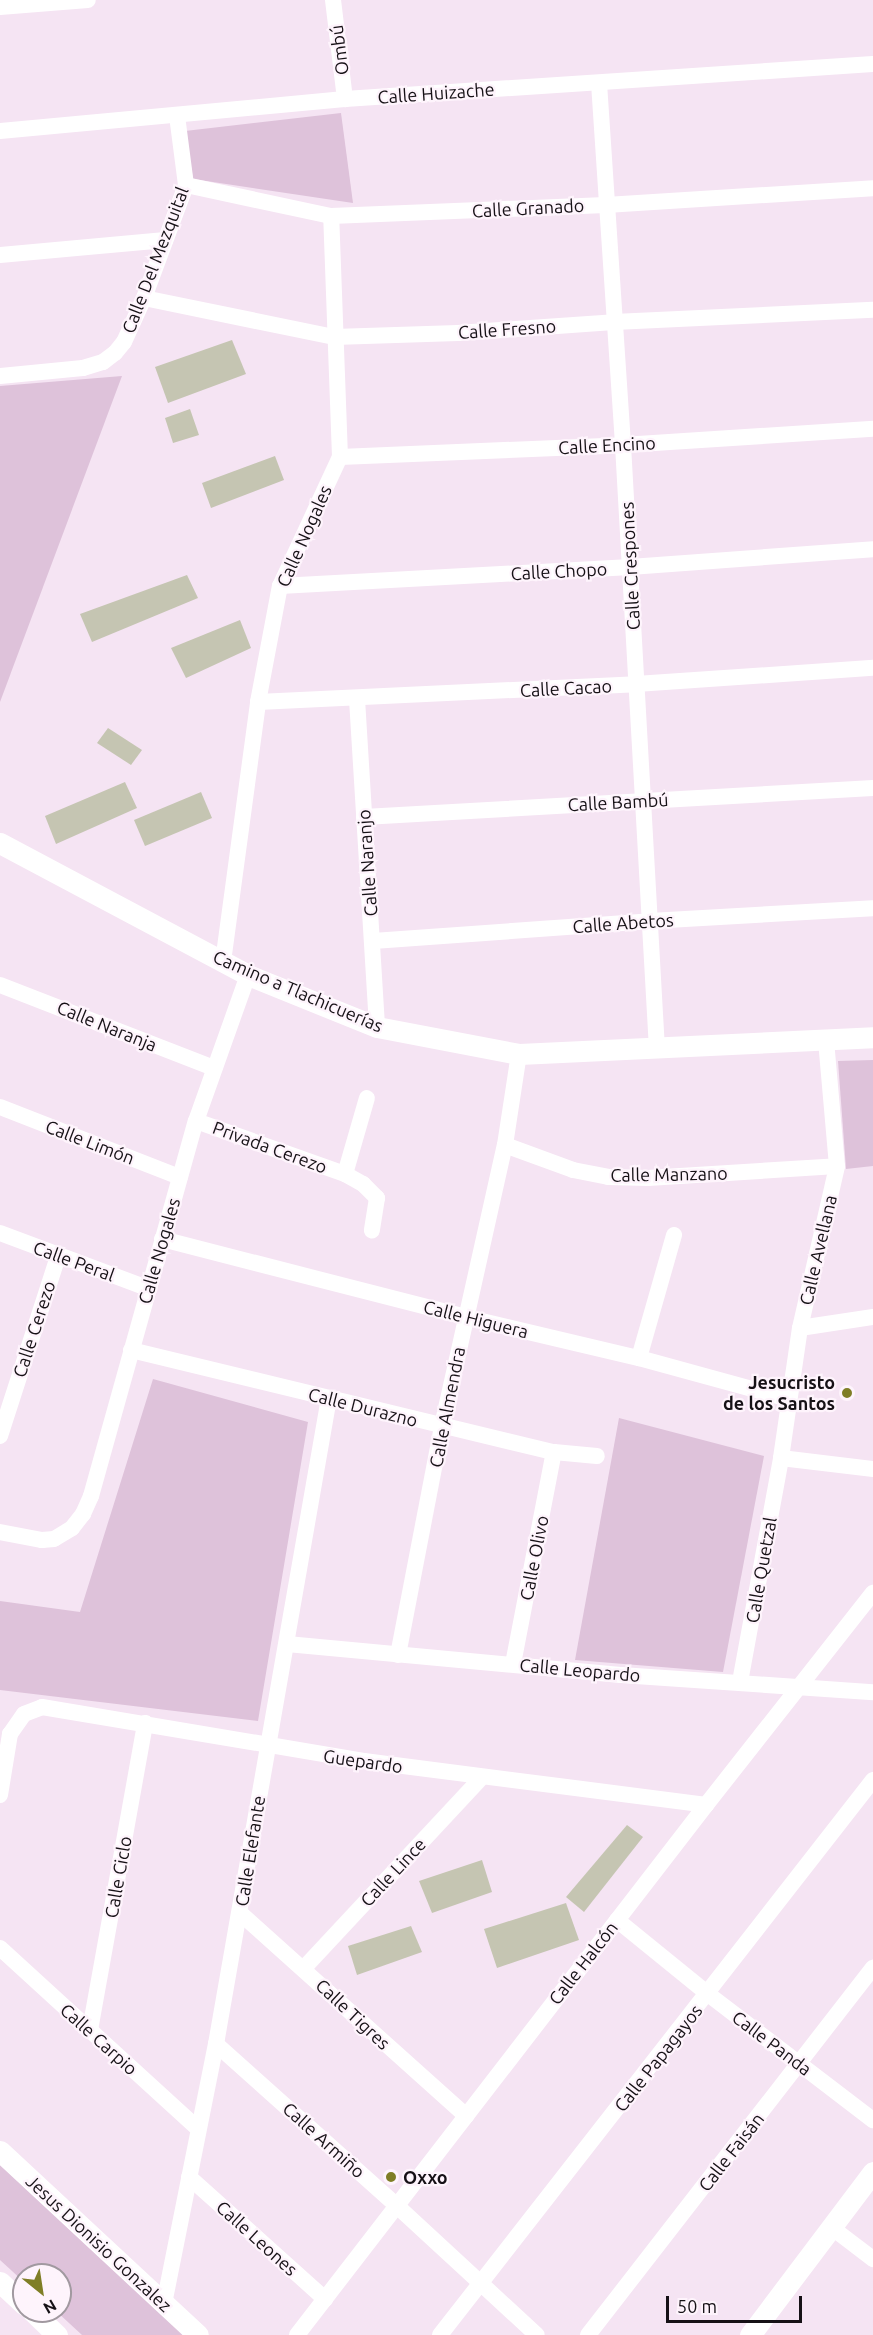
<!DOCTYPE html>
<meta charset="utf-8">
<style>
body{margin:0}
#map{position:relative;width:873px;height:2335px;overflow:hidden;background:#f5e4f3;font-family:Ubuntu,sans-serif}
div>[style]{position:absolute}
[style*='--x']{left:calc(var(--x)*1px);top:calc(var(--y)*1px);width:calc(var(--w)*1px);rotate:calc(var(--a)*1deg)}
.green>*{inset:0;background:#dec2da}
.building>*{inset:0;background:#c5c5b2}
.minor>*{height:16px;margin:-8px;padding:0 8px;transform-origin:8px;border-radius:8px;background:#fff}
.tertiary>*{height:21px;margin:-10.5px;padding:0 10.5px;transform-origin:10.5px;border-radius:10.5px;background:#fff}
.dots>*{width:16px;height:16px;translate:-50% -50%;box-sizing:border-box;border:3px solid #fef4fc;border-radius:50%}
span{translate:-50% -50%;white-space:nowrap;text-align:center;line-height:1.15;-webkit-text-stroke:4.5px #fef4fc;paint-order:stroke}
.street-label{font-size:18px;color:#161116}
.poi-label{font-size:18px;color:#161116;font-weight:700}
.right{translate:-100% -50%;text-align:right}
.left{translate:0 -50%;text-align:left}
.north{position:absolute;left:12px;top:2263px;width:60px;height:60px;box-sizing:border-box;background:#fef4fc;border:2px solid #a199a0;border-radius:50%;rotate:150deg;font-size:16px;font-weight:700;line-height:24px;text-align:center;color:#161116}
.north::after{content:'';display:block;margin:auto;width:21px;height:27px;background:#7f7e26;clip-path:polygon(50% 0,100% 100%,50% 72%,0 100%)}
.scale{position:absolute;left:666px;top:2296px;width:136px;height:27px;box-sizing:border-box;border:3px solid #161116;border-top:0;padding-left:8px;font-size:18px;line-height:21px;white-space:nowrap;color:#161116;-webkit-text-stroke:4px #fef4fc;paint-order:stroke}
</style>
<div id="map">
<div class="green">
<i style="clip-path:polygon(341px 113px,353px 203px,193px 179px,185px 131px)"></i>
<i style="clip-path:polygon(122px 376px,0 702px,0 386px)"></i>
<i style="clip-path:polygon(873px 1060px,873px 1166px,846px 1169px,838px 1061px)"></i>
<i style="clip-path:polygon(153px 1379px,308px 1422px,258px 1721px,0 1690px,0 1601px,80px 1612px)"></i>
<i style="clip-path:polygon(619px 1418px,764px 1456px,723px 1672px,575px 1660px)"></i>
<i style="clip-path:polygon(0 2165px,187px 2335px,82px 2335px,56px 2311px,60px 2311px,60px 2275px,24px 2275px,24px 2282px,0 2260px)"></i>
</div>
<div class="building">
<i style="clip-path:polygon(232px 340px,246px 374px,168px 403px,155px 367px)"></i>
<i style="clip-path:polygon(190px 409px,199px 435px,173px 443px,165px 418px)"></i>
<i style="clip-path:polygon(275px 456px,284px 480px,211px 508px,202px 483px)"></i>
<i style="clip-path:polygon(187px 575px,198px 598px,92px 642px,80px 614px)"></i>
<i style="clip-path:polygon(240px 620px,251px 648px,186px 678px,171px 648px)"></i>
<i style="clip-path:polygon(108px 728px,142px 750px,131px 765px,97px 743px)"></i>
<i style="clip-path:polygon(125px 782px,137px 808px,56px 844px,45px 816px)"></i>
<i style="clip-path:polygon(201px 792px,212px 818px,145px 846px,134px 820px)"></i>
<i style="clip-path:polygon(627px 1825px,643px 1837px,584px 1912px,566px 1897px)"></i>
<i style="clip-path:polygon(482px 1860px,492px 1892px,432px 1913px,419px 1881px)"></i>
<i style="clip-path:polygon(566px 1903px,579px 1940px,497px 1968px,484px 1929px)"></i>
<i style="clip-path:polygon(411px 1926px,422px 1952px,357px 1975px,348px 1946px)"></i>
</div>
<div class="minor">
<i style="--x:333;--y:0;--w:100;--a:83.1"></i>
<i style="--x:0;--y:7;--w:88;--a:-4.5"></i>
<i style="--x:599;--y:83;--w:363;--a:86.2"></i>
<i style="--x:623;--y:445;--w:605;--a:86.78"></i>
<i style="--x:0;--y:131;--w:346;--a:-5.3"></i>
<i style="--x:345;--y:99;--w:529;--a:-3.79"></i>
<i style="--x:186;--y:185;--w:148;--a:12.1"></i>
<i style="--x:331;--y:216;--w:275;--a:-2.3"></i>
<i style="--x:606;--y:205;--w:268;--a:-3.6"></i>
<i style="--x:0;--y:255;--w:166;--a:-5.2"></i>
<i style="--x:144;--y:298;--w:194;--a:11.6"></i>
<i style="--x:334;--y:337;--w:124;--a:-1.8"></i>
<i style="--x:458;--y:333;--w:156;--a:-4"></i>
<i style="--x:614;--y:322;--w:259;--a:-2.7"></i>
<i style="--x:0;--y:376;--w:83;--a:-5.5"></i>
<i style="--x:83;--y:368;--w:21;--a:-17"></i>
<i style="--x:103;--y:362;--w:15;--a:-37"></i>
<i style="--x:115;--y:353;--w:14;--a:-51"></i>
<i style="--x:124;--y:342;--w:48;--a:-65.6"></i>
<i style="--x:144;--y:298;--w:121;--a:-69.6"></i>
<i style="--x:186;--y:185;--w:70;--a:-97.4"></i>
<i style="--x:340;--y:457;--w:283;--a:-2.4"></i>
<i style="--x:623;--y:445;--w:251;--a:-3.7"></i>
<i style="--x:280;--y:586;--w:351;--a:-3.1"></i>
<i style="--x:630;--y:567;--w:244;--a:-4.2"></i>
<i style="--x:357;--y:699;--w:329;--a:86.5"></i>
<i style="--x:258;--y:702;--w:378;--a:-2.7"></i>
<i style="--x:636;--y:684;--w:238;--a:-3.9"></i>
<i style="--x:364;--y:817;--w:510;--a:-3.26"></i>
<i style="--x:373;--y:941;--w:278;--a:-4.1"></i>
<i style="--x:650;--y:921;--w:223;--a:-3.3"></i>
<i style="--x:223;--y:962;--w:262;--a:-82.3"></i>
<i style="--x:258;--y:702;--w:118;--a:-79.3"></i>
<i style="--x:280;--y:586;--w:142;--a:-65.1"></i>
<i style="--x:340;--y:457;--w:241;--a:-92.1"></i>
<i style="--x:0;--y:985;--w:230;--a:21.2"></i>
<i style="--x:0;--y:1107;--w:193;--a:21.3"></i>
<i style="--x:196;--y:1121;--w:158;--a:19.6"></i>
<i style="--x:345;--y:1174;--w:21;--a:29"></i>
<i style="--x:363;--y:1184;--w:20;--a:45"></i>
<i style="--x:377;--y:1198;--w:33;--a:99"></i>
<i style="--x:505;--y:1145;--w:72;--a:20.2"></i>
<i style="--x:573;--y:1170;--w:36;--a:11"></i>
<i style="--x:608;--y:1177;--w:40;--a:1.4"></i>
<i style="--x:648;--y:1178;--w:189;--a:-3.6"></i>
<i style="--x:345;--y:1174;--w:79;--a:-73.9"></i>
<i style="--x:0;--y:1233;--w:157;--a:20.5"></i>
<i style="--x:162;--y:1239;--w:313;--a:14.4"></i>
<i style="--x:465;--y:1317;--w:179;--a:13.3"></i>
<i style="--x:639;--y:1358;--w:156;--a:15.3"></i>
<i style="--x:800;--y:1328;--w:74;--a:-8.6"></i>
<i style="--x:131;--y:1350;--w:435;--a:13.6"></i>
<i style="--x:554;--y:1452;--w:43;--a:5.3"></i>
<i style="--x:639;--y:1358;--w:128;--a:-74.1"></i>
<i style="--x:0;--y:1436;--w:189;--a:-72.1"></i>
<i style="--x:781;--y:1458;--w:93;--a:6.8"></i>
<i style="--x:0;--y:1532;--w:43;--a:10.8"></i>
<i style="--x:42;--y:1540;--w:12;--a:-5"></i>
<i style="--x:54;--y:1539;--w:21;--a:-31"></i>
<i style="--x:72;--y:1528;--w:18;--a:-52"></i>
<i style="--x:83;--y:1514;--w:20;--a:-66"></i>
<i style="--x:91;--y:1496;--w:389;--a:-74.4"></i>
<i style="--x:196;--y:1121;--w:155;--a:-70.4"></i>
<i style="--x:287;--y:1644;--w:335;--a:5.3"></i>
<i style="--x:621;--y:1675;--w:253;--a:3.9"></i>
<i style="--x:398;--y:1655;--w:233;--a:-79.1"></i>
<i style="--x:442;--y:1426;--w:288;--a:-77.4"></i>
<i style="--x:505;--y:1145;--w:92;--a:-81.3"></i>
<i style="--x:513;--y:1664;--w:216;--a:-79.1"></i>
<i style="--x:740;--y:1682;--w:228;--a:-79.6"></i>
<i style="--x:781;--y:1458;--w:131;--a:-81.7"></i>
<i style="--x:800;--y:1328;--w:166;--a:-77.1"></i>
<i style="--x:837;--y:1166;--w:125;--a:-95"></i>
<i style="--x:0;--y:1795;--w:62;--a:-80.7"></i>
<i style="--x:10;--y:1734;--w:24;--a:-55"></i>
<i style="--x:24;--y:1714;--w:19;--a:-21"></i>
<i style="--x:42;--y:1707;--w:326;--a:9.5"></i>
<i style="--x:364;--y:1761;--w:345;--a:7.3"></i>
<i style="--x:240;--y:1913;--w:304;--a:41.9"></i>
<i style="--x:617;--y:1920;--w:117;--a:39.1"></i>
<i style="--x:708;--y:1994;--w:208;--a:37.4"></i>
<i style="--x:0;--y:1948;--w:268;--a:42.4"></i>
<i style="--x:304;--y:1968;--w:261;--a:-47"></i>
<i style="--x:90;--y:2030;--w:312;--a:-79.8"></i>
<i style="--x:216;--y:2044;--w:243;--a:41.8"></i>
<i style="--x:397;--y:2206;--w:190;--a:42.7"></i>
<i style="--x:189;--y:2177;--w:183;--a:41.9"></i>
<i style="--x:831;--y:2227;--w:53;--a:37.3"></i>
<i style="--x:164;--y:2304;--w:265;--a:-78.7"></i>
<i style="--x:216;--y:2044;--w:656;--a:-80.08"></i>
<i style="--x:297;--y:2335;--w:669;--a:-52.34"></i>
<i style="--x:706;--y:1805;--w:270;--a:-51.8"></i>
<i style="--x:440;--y:2335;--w:704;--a:-52.04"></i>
<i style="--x:588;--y:2335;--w:465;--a:-52.2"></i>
</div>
<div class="tertiary">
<i style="--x:0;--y:843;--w:281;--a:28"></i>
<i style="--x:248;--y:975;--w:139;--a:22"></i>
<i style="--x:377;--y:1027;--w:145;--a:10.8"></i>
<i style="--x:519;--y:1054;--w:354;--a:-2.7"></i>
<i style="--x:0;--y:2151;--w:270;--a:42.9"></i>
<i style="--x:0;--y:2282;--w:33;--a:43"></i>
<i style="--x:32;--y:2311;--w:35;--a:44"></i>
<i style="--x:750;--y:2335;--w:204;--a:-53"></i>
</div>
<div class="dots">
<i style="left:847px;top:1393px;background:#7f7e26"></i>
<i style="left:391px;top:2177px;background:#7f7e26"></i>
</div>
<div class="street-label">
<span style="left:339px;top:50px;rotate:-97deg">Ombú</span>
<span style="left:436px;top:93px;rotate:-4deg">Calle Huizache</span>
<span style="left:528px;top:208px;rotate:-3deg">Calle Granado</span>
<span style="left:155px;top:260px;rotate:-69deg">Calle Del Mezquital</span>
<span style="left:507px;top:329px;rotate:-4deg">Calle Fresno</span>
<span style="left:607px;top:445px;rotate:-3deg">Calle Encino</span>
<span style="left:304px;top:536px;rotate:-66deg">Calle Nogales</span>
<span style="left:630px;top:566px;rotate:-93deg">Calle Crespones</span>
<span style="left:559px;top:571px;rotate:-3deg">Calle Chopo</span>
<span style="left:566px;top:688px;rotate:-3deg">Calle Cacao</span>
<span style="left:618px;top:802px;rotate:-3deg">Calle Bambú</span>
<span style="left:367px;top:863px;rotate:-94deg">Calle Naranjo</span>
<span style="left:623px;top:923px;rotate:-4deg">Calle Abetos</span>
<span style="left:298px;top:991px;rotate:23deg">Camino a Tlachicuerías</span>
<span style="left:107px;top:1026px;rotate:22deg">Calle Naranja</span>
<span style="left:90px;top:1142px;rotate:21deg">Calle Limón</span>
<span style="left:270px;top:1147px;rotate:20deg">Privada Cerezo</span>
<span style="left:669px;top:1174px;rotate:-1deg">Calle Manzano</span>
<span style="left:818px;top:1250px;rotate:-77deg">Calle Avellana</span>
<span style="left:159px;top:1251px;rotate:-74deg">Calle Nogales</span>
<span style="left:74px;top:1261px;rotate:20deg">Calle Peral</span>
<span style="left:476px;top:1319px;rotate:14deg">Calle Higuera</span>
<span style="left:34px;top:1329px;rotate:-72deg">Calle Cerezo</span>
<span style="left:363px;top:1407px;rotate:14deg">Calle Durazno</span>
<span style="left:447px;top:1407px;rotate:-79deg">Calle Almendra</span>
<span style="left:534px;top:1558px;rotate:-79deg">Calle Olivo</span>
<span style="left:761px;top:1570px;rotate:-80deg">Calle Quetzal</span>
<span style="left:580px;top:1670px;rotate:5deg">Calle Leopardo</span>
<span style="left:363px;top:1761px;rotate:8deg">Guepardo</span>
<span style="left:250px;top:1851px;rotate:-81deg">Calle Elefante</span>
<span style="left:393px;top:1872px;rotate:-47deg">Calle Lince</span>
<span style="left:118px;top:1877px;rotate:-80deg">Calle Ciclo</span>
<span style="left:583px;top:1963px;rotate:-52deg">Calle Halcón</span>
<span style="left:353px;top:2014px;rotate:43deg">Calle Tigres</span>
<span style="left:99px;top:2039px;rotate:42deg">Calle Carpio</span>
<span style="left:772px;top:2043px;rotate:37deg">Calle Panda</span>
<span style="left:658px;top:2058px;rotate:-52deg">Calle Papagayos</span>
<span style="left:324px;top:2140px;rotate:42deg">Calle Armiño</span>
<span style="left:731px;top:2152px;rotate:-52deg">Calle Faisán</span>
<span style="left:257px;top:2238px;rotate:42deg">Calle Leones</span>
<span style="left:99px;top:2243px;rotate:43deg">Jesus Dionisio Gonzalez</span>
</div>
<div class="poi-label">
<span class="right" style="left:835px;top:1393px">Jesucristo<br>de los Santos</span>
<span class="left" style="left:403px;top:2177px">Oxxo</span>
</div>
<div class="north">N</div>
<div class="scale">50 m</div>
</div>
